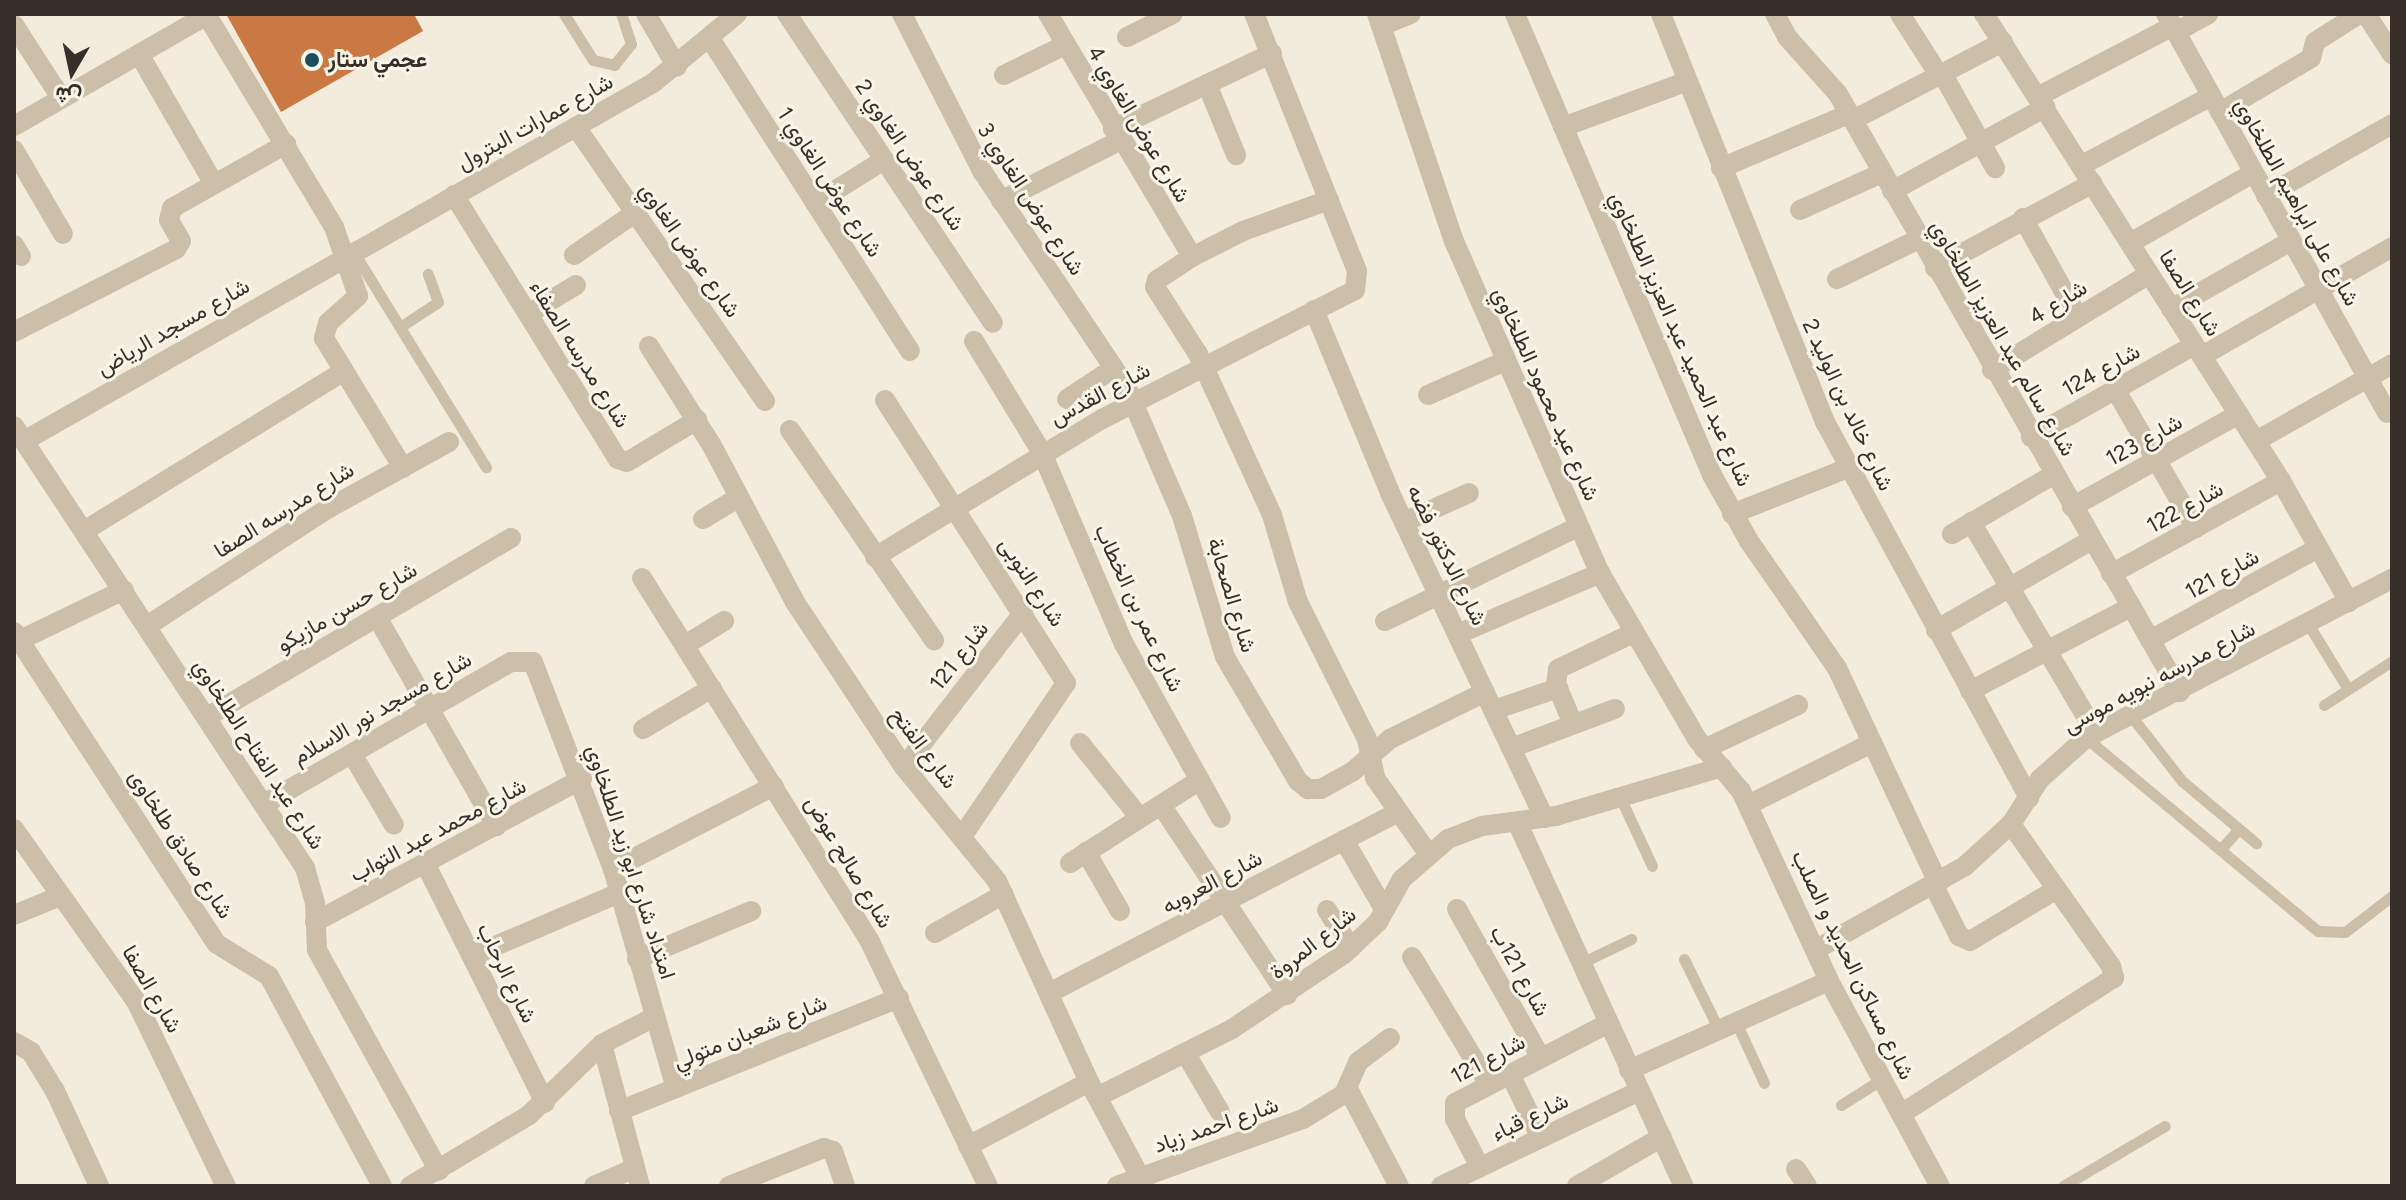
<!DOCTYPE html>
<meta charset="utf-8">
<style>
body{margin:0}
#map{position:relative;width:2406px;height:1200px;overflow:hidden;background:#f3ecdd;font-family:Figtree,Vazirmatn,sans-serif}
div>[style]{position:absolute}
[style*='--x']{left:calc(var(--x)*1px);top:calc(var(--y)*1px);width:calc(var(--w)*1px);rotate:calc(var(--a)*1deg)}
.building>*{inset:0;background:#ca7844}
.service>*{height:11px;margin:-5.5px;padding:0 5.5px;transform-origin:5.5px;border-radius:5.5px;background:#ccbea8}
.minor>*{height:20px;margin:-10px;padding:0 10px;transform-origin:10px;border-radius:10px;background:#ccbea8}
.dots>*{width:22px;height:22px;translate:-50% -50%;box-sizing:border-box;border:4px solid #faf5e9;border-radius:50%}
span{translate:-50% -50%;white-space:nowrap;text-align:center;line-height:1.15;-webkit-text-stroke:6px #faf5e9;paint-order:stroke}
.poi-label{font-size:22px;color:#383028;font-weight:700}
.left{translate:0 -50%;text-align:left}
.street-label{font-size:22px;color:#383028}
.frame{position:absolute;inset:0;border:16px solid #383028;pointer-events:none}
.north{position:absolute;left:32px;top:32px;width:80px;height:80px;-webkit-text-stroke:6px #faf5e9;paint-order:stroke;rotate:189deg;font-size:22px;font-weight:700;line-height:32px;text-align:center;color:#383028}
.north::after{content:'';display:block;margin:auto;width:28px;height:36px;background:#383028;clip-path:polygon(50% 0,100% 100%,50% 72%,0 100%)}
</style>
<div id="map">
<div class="building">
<i style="clip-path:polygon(226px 14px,414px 14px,423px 31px,281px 112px)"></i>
</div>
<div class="service">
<i style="--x:564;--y:14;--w:54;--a:57.8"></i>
<i style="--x:593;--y:60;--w:22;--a:13"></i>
<i style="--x:614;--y:65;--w:27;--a:-51"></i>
<i style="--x:631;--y:44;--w:32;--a:-108"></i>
<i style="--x:353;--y:251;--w:254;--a:58.4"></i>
<i style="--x:400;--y:327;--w:45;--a:-33.3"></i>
<i style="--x:438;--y:302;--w:30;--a:-110"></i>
<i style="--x:2308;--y:624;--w:76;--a:58.4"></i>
<i style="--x:2324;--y:705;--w:81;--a:-32.9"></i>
<i style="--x:2132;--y:717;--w:81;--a:52"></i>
<i style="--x:2182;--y:781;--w:97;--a:40"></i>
<i style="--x:2086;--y:738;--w:302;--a:39.8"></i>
<i style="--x:2318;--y:931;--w:27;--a:2"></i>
<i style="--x:2345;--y:932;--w:59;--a:-37.5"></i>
<i style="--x:1620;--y:797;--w:76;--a:65.1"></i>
<i style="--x:2220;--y:850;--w:28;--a:-48"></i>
<i style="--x:1684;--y:959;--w:79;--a:63.8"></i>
<i style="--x:1579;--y:964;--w:58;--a:-25.7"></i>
<i style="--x:1736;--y:1022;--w:67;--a:65.3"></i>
<i style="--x:1841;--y:1105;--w:49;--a:-32.4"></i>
<i style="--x:2063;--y:1186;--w:118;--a:-30.5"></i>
</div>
<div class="minor">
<i style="--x:206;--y:14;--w:249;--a:59"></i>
<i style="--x:334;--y:227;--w:73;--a:70.8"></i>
<i style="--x:358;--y:296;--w:40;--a:138"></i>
<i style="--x:328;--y:323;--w:16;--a:105"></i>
<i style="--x:324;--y:338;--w:152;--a:58.7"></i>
<i style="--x:646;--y:14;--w:61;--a:59.7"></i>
<i style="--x:787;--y:14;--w:371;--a:56.3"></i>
<i style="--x:902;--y:14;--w:176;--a:63"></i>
<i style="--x:982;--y:171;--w:259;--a:56.2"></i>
<i style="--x:1126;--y:386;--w:142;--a:66.7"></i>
<i style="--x:1182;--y:516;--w:147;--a:73"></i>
<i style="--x:1225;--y:657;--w:144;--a:59.5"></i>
<i style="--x:1298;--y:781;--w:13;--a:39"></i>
<i style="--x:1308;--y:789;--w:13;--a:0"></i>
<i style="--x:1321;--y:789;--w:35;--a:-29"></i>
<i style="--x:1352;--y:772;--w:50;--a:-41"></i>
<i style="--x:1390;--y:739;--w:106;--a:-26.3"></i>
<i style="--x:1048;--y:14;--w:282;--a:59.3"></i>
<i style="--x:1377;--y:14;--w:240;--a:71.3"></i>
<i style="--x:1454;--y:241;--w:363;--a:66.3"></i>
<i style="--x:1600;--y:573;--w:192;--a:59.7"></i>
<i style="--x:1697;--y:739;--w:68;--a:49.8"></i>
<i style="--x:1741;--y:791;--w:209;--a:65.1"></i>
<i style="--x:1829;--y:981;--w:233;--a:61.6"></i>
<i style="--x:1515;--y:14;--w:501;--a:66.86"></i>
<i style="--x:1712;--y:475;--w:76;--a:60.7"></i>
<i style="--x:1749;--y:541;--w:155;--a:55.3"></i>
<i style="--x:1837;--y:668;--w:238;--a:64.8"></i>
<i style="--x:1661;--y:14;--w:440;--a:68.1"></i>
<i style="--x:1825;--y:422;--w:428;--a:61.5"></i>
<i style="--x:1775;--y:14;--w:26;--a:62"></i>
<i style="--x:1787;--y:37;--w:76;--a:48.2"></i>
<i style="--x:1838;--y:94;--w:689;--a:60.23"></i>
<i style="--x:1900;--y:14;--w:72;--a:57.4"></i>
<i style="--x:1984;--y:14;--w:553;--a:57.54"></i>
<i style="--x:2281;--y:481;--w:139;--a:60.7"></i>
<i style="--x:2166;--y:14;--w:456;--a:61"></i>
<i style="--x:2366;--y:14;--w:48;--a:57"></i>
<i style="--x:14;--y:25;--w:87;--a:57.2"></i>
<i style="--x:1381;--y:26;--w:32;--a:-22"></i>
<i style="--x:2176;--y:32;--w:37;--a:-29"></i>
<i style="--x:1127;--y:37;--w:51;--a:-26.6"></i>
<i style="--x:711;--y:40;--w:369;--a:57.4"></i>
<i style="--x:139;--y:54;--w:150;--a:60"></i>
<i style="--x:1942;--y:73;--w:109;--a:60.8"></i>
<i style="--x:1004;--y:75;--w:68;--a:-26.2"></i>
<i style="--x:1207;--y:84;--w:77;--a:67.8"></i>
<i style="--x:2039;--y:96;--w:151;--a:-27.6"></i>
<i style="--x:2220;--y:112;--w:106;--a:-30.7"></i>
<i style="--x:2311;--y:58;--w:16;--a:-76"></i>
<i style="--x:2315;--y:42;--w:52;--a:-32.5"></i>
<i style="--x:1853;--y:120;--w:169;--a:-27.5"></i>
<i style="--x:14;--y:126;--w:223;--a:-29.9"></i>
<i style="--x:576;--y:127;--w:333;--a:55.4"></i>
<i style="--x:1563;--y:127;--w:130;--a:-20.2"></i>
<i style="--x:1113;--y:129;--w:176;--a:-25.5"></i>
<i style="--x:14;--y:150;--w:97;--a:59.7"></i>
<i style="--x:2082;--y:165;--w:146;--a:-28.1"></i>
<i style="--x:1721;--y:168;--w:139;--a:-22.9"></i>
<i style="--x:1892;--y:191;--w:175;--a:-28.6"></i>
<i style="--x:454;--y:195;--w:311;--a:58.2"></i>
<i style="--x:618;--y:459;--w:9;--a:18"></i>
<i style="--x:627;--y:462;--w:82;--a:-31"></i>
<i style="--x:2266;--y:196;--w:145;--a:-29.7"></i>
<i style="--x:1329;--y:200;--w:91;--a:160.2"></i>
<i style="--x:1243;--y:231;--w:57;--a:153"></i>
<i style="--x:1192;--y:257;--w:42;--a:146.7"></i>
<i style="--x:1157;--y:280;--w:7;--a:106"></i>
<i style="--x:1155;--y:287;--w:80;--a:57.3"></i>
<i style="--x:1198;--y:354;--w:177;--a:65.3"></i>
<i style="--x:1272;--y:515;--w:91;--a:73.4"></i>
<i style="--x:1298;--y:602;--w:153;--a:63.3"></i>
<i style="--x:1367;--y:739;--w:40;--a:78"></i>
<i style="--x:1375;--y:778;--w:92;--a:54.8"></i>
<i style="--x:1001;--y:201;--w:132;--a:-27"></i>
<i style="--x:815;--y:203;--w:81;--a:-31.9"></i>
<i style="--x:1800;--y:210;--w:90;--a:-24.3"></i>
<i style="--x:2023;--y:218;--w:113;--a:60.9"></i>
<i style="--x:2130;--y:243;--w:142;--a:-29.6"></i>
<i style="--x:14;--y:245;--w:13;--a:58"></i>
<i style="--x:574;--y:255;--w:74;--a:-34.5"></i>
<i style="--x:1935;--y:268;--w:179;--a:-28.3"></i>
<i style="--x:1837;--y:279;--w:91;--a:-26"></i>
<i style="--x:2171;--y:309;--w:138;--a:-29.5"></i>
<i style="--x:1314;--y:310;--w:198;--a:67.4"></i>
<i style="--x:1390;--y:493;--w:360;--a:64.6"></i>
<i style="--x:528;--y:314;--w:56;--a:-31.1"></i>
<i style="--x:14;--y:332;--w:182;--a:-27.1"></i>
<i style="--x:176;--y:249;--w:9;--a:-58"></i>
<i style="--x:181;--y:241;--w:24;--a:-120"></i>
<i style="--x:169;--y:220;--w:12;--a:-76"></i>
<i style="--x:172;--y:208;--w:131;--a:-29.3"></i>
<i style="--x:974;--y:341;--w:131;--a:58.7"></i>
<i style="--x:1042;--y:453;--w:208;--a:66.8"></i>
<i style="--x:1124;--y:644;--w:199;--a:60.9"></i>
<i style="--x:649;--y:346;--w:116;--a:57.7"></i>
<i style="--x:711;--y:444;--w:179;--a:62"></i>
<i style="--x:795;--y:602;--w:198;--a:56.6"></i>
<i style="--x:904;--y:767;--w:147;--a:50.8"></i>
<i style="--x:997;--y:881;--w:221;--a:65.4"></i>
<i style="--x:1089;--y:1082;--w:118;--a:61.7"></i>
<i style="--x:2202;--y:356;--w:219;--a:-29.8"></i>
<i style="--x:1992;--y:370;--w:184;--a:-31.4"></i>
<i style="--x:2115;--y:389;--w:161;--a:59.8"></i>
<i style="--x:1428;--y:395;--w:84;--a:-23.8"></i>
<i style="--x:1067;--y:399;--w:56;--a:-33.4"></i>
<i style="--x:885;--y:400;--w:336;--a:57.4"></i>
<i style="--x:1066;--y:683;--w:184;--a:124.1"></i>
<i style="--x:14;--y:426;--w:529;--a:56.64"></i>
<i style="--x:305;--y:868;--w:37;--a:74"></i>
<i style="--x:315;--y:904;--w:46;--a:87.5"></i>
<i style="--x:317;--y:950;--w:252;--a:61.1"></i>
<i style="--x:790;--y:430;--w:255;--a:55.6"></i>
<i style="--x:2031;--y:437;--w:187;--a:-29.4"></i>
<i style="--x:24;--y:441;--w:724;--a:-29.65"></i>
<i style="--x:653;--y:83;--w:109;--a:-39.4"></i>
<i style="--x:2256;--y:441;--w:156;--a:-29.5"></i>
<i style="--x:2072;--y:507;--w:191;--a:-29.1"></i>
<i style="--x:1732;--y:514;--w:125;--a:-21.6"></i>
<i style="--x:703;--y:519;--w:41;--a:-31"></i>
<i style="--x:1404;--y:522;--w:71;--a:-24"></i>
<i style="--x:1971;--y:522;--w:245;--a:59.4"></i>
<i style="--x:84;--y:531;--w:305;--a:-31.6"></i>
<i style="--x:1952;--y:534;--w:117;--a:-30.3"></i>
<i style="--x:875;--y:557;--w:266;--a:-31.3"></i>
<i style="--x:1102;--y:419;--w:284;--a:-27"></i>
<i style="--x:1355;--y:290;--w:19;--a:-84"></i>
<i style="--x:1357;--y:271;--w:277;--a:-111.8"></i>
<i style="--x:2111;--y:574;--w:194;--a:-28.7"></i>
<i style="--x:642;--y:578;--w:430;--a:57.9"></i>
<i style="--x:870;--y:942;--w:271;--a:64.2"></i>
<i style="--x:377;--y:617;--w:241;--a:60.3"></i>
<i style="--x:1385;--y:621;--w:215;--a:-26"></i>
<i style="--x:147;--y:626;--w:217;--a:-33"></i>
<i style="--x:329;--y:508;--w:137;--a:-28.8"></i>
<i style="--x:1936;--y:630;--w:179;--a:-30.1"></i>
<i style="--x:14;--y:632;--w:372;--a:57"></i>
<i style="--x:217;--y:944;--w:61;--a:31.6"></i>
<i style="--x:269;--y:976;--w:238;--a:61.7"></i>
<i style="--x:1458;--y:634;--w:155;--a:-23.2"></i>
<i style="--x:2150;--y:640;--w:189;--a:-28.7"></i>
<i style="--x:14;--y:643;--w:122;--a:-25.7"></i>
<i style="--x:685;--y:645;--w:46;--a:-31.6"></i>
<i style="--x:1970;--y:691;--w:182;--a:-27.6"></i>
<i style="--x:1494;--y:710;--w:68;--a:-19"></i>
<i style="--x:207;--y:717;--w:353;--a:-30.5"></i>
<i style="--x:1573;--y:724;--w:43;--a:-113"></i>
<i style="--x:1556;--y:684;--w:15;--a:-82"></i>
<i style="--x:1558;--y:669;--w:83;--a:-25.6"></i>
<i style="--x:643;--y:729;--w:80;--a:-30.7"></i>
<i style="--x:1080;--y:743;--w:96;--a:51.3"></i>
<i style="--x:1511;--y:748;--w:111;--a:-20.6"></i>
<i style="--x:1704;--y:749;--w:104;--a:-25.1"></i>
<i style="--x:352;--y:754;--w:82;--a:59.4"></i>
<i style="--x:904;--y:767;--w:195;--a:-52.3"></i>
<i style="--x:264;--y:804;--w:285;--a:-29.9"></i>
<i style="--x:511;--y:662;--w:22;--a:0"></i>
<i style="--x:533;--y:662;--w:222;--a:68.9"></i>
<i style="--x:613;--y:869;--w:228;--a:74"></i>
<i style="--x:1161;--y:805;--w:228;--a:56.4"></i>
<i style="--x:1748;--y:805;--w:139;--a:-26.6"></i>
<i style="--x:1517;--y:822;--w:400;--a:65.4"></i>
<i style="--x:14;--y:829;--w:211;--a:54.7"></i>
<i style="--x:136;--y:1001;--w:206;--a:64.1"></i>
<i style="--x:1344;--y:840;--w:80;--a:59.9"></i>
<i style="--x:1086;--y:852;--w:68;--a:60"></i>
<i style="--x:1070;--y:863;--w:154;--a:-32.6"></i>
<i style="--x:426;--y:865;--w:266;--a:63.4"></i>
<i style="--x:613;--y:869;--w:181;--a:-27.3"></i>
<i style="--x:1934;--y:886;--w:56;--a:63.4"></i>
<i style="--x:1959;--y:936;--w:12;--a:24"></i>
<i style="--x:1970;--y:941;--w:101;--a:-30.9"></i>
<i style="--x:1457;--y:909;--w:171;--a:60.6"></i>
<i style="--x:1327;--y:910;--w:45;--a:57.7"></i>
<i style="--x:14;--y:915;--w:50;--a:-22.4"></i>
<i style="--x:315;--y:922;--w:303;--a:-28.2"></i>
<i style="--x:935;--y:933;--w:79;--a:-29.5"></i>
<i style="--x:1815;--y:950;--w:172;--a:-29.2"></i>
<i style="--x:1965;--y:866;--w:62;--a:-42.4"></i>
<i style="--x:2011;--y:824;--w:54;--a:-57.2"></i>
<i style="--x:2040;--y:779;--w:62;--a:-41.7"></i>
<i style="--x:2086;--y:738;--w:345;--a:-27.5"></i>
<i style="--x:472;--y:956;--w:160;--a:-23.2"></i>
<i style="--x:1412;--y:957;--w:149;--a:58.8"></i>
<i style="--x:637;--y:959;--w:124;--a:-22.8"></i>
<i style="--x:1049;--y:993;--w:391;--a:-27.4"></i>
<i style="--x:14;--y:1042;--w:20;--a:30"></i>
<i style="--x:31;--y:1052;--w:46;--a:58.4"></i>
<i style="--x:55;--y:1091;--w:105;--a:65.1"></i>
<i style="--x:602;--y:1044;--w:147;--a:75"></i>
<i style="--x:1186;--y:1054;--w:67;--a:59.6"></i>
<i style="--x:1629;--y:1070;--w:219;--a:-24"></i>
<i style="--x:1510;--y:1074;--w:71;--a:64.2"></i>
<i style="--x:1348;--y:1089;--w:110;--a:62.3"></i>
<i style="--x:1097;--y:1097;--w:151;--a:-26.7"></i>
<i style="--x:1232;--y:1029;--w:135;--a:-33.8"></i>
<i style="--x:1344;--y:954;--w:47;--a:-43.3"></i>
<i style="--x:1378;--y:922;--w:49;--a:-60.8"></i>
<i style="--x:1402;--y:879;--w:61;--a:-41"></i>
<i style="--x:1448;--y:839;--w:36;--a:-21"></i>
<i style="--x:1482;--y:826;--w:75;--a:-7.7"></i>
<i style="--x:1556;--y:816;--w:173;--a:-16.4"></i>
<i style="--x:619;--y:1111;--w:302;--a:-22"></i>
<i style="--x:1901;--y:1114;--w:253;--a:-32.6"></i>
<i style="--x:2114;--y:978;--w:12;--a:-104"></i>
<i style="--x:2111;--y:966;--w:174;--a:-125.2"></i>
<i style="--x:968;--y:1146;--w:137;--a:-27.9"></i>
<i style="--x:1480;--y:1167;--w:54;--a:-117.5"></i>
<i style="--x:1455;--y:1119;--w:16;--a:-90"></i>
<i style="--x:1455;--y:1103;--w:171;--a:-27.5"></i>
<i style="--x:1796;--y:1169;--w:20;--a:57"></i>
<i style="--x:410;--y:1186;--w:139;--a:-30.8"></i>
<i style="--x:529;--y:1115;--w:102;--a:-44.2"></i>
<i style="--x:602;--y:1044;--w:59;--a:-27.4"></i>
<i style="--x:594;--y:1186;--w:45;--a:-23.7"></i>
<i style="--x:729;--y:1186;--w:102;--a:-21.8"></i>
<i style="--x:824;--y:1148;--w:9;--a:18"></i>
<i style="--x:833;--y:1151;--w:37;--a:71"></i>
<i style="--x:1117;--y:1186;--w:198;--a:-19.8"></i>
<i style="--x:1303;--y:1119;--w:48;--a:-31.4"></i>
<i style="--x:1344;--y:1094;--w:35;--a:-66"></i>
<i style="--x:1358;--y:1062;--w:40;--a:-37"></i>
<i style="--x:1441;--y:1186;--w:220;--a:-25.6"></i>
<i style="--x:1577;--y:1186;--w:98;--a:-30"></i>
</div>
<div class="dots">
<i style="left:312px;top:60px;background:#1c4e5c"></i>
</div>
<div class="poi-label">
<span class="left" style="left:328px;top:60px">عجمي ستار</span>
</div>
<div class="street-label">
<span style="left:535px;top:122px;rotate:-29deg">شارع عمارات البترول</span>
<span style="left:1139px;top:124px;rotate:59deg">شارع عوض الغاوي 4</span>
<span style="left:910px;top:155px;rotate:56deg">شارع عوض الغاوي 2</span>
<span style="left:830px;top:182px;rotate:57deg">شارع عوض الغاوي 1</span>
<span style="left:1031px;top:199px;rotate:57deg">شارع عوض الغاوي 3</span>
<span style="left:2297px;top:202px;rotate:61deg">شارع على ابراهيم الطلخاوي</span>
<span style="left:690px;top:250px;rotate:55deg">شارع عوض الغاوي</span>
<span style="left:2190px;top:293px;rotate:58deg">شارع الصفا</span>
<span style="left:2058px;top:302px;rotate:-32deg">شارع 4</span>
<span style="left:173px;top:327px;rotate:-30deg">شارع مسجد الرياض</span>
<span style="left:2003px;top:338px;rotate:60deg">شارع سالم عبد العزيز الطلخاوي</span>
<span style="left:1681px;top:339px;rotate:66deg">شارع عبد الحميد عبد العزيز الطلخاوي</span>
<span style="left:580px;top:354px;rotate:58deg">شارع مدرسه الصفاء</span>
<span style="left:2101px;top:370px;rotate:-29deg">شارع 124</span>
<span style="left:1100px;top:394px;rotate:-28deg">شارع القدس</span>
<span style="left:1546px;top:394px;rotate:66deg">شارع عيد محمود الطلخاوي</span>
<span style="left:1848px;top:405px;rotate:65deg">شارع خالد بن الوليد 2</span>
<span style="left:2144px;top:440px;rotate:-29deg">شارع 123</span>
<span style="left:2185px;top:507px;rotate:-29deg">شارع 122</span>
<span style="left:284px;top:510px;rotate:-32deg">شارع مدرسه الصفا</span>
<span style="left:1447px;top:555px;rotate:64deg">شارع الدكتور فضه</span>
<span style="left:2222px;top:574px;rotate:-29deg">شارع 121</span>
<span style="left:1032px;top:582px;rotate:57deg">شارع النوبى</span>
<span style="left:1232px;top:595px;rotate:73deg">شارع الصحابة</span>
<span style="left:347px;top:607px;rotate:-30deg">شارع حسن مازيكو</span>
<span style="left:1139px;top:608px;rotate:65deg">شارع عمر بن الخطاب</span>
<span style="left:959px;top:656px;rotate:-52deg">شارع 121</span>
<span style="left:2159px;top:677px;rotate:-28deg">شارع مدرسه نبويه موسى</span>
<span style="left:382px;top:708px;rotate:-30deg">شارع مسجد نور الاسلام</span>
<span style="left:924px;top:748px;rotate:53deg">شارع الفتح</span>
<span style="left:259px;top:754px;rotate:57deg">شارع عبد الفتاح الطلخاوي</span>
<span style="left:438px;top:830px;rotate:-28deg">شارع محمد عبد التواب</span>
<span style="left:181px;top:844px;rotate:57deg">شارع صادق طلخاوى</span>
<span style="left:631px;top:862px;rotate:72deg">امتداد شارع ابو زيد الطلخاوي</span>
<span style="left:849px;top:862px;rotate:59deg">شارع صالح عوض</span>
<span style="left:1212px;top:882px;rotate:-28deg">شارع العروبه</span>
<span style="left:1313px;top:943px;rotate:-38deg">شارع المروة</span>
<span style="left:1853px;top:965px;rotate:64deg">شارع مساكن الحديد و الصلب</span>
<span style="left:1520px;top:971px;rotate:61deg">شارع 121ب</span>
<span style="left:507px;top:973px;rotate:64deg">شارع الرحاب</span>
<span style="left:152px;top:989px;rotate:60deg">شارع الصفا</span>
<span style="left:750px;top:1032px;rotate:-22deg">شارع شعبان متولي</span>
<span style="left:1488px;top:1059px;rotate:-28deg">شارع 121</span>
<span style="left:1530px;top:1117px;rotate:-26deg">شارع قباء</span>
<span style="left:1216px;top:1125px;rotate:-19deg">شارع احمد زياد</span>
</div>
<div class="frame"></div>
<div class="north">ش</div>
</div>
